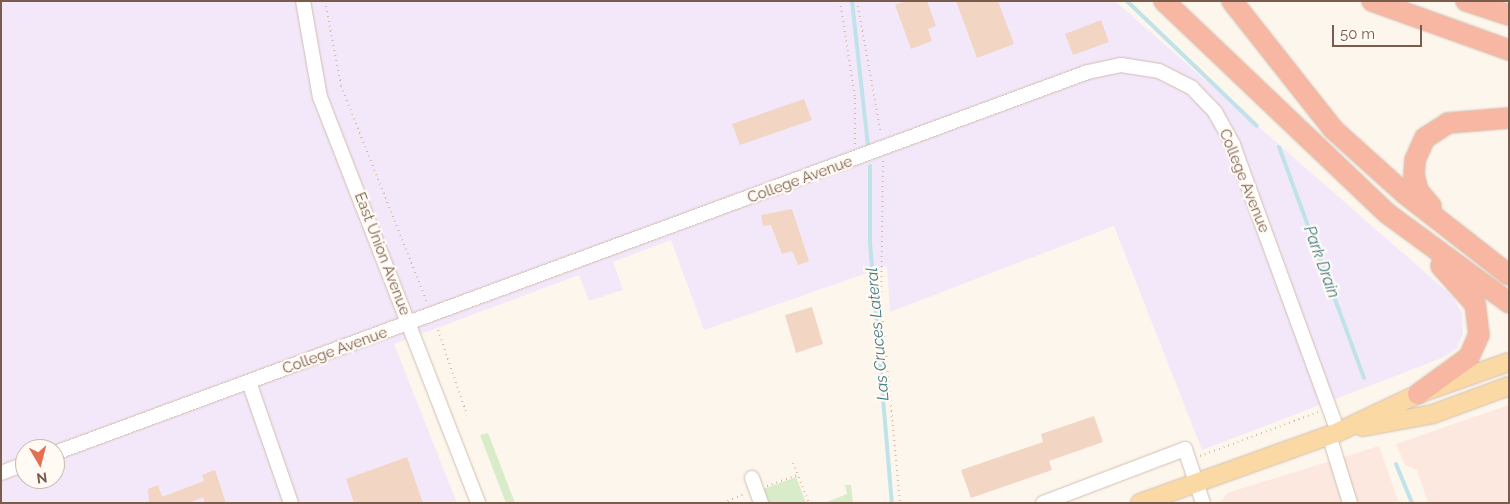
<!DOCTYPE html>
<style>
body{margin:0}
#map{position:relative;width:1510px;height:504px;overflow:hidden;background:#fdf6ec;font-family:Raleway,sans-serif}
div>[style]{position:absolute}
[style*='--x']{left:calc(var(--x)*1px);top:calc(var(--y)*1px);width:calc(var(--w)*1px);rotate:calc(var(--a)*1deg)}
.commercial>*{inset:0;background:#fde8e0}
.education>*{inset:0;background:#f3e8fa}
.green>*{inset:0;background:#d8ecc9}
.stream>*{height:4px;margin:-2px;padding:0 2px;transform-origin:2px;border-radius:2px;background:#bfe3e8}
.building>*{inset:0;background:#f3d5c3}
.path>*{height:2px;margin-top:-1px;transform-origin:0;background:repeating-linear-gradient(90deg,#d9b8a5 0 1px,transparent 0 5px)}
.roads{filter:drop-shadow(0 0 1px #d1beb0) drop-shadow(0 0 1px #d1beb0)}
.minor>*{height:14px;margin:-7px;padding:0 7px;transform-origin:7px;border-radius:7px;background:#fff}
.major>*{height:18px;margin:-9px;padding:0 9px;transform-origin:9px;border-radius:9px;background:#fbd9a5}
.highway>*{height:20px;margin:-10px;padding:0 10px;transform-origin:10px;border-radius:10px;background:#f7b7a3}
span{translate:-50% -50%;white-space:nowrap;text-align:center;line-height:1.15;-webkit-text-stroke:4.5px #fffaf3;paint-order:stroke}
.street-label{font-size:15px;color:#7a5c4d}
.water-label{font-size:16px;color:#437c86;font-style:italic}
.frame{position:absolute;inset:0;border:2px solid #7a5c4d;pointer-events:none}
.north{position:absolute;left:15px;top:439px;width:50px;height:50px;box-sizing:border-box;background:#fffaf3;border:1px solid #cabbb1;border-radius:50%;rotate:172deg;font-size:14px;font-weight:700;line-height:20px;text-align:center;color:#7a5c4d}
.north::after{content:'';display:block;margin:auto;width:18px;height:22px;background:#e76f51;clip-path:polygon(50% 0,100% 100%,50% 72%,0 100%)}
.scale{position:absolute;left:1332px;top:25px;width:90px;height:22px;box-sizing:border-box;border:2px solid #7a5c4d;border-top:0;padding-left:6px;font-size:15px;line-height:18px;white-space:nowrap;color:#7a5c4d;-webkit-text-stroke:4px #fffaf3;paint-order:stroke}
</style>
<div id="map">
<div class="commercial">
<i style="clip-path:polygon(1509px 405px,1509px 503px,1428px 503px,1417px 470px,1405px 465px,1396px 444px)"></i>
<i style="clip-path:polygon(1379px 446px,1399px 503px,1220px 503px,1227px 493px)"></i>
</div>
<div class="education">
<i style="clip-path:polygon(evenodd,1px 1px,1115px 1px,1452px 296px,1462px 313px,1463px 333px,1457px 348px,1442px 358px,1202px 450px,1114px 226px,890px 312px,887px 266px,704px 330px,671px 240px,613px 262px,623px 290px,589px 301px,579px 275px,394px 344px,457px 503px,1px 503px,1px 1px,25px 449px,55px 449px,55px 479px,25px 479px,25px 449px)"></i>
</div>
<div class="green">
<i style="clip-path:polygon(488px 433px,515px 503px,506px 503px,480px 435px)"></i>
<i style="clip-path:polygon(796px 477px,806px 503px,768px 503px,763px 489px)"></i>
<i style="clip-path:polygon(845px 485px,851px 485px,853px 503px,824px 503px,847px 494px)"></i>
</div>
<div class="stream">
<i style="--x:852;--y:1;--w:145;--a:83.7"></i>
<i style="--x:1127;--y:1;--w:180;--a:43.9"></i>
<i style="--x:1279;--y:147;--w:246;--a:69.8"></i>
<i style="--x:870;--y:166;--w:77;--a:90"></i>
<i style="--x:870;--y:243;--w:261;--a:85.2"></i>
<i style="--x:1396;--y:464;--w:42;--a:67.7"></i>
</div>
<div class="building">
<i style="clip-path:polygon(906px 1px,927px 1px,936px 26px,928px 29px,932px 41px,911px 49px,895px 5px)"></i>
<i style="clip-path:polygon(956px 1px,998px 1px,1014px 44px,977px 58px)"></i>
<i style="clip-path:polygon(1101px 20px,1109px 42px,1073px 55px,1065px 34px)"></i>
<i style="clip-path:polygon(804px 99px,812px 120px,740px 145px,732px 124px)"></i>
<i style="clip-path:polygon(792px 209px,809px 261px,798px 265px,792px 251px,782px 254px,771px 225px,763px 226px,761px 215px)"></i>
<i style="clip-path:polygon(812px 307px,823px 344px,796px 353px,785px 315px)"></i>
<i style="clip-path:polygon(1094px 416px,1103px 442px,1049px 461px,1052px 470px,971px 498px,961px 470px,1043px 442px,1041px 434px)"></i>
<i style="clip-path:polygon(407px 457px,423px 503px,354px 503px,346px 479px)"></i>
<i style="clip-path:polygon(215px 470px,226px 503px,205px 503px,203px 497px,189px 503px,149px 503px,148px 489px,158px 485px,162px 497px,204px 481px,202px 475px)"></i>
</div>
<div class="path">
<i style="--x:325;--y:1;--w:86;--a:79.3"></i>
<i style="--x:341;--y:86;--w:232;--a:68.3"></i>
<i style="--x:840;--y:1;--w:98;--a:81.2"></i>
<i style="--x:855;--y:98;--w:47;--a:90"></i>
<i style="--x:857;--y:1;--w:135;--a:79.8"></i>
<i style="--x:883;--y:161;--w:140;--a:90.8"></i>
<i style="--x:881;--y:301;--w:203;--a:84.6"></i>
<i style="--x:438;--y:330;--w:90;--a:71.2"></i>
<i style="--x:1200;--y:456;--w:126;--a:-20.4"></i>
<i style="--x:793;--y:463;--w:43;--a:68.2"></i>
<i style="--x:767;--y:486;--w:33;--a:-20"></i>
<i style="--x:723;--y:503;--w:23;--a:-23"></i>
</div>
<div class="roads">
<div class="minor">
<i style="--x:303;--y:1;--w:97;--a:80"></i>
<i style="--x:320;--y:97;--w:436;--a:68.7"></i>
<i style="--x:249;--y:382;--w:128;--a:70.9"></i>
<i style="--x:1329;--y:435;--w:71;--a:72.8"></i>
<i style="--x:55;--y:453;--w:1101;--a:-20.25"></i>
<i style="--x:1088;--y:72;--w:34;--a:-12"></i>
<i style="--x:1121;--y:65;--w:38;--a:9"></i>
<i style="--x:1159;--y:71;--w:37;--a:27"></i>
<i style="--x:1192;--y:88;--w:33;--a:46"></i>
<i style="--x:1215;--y:112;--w:38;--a:61"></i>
<i style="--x:1233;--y:145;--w:306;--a:69.9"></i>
<i style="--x:1;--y:473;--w:26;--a:-21"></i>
<i style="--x:752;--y:478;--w:27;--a:70"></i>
<i style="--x:1043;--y:503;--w:152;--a:-20.8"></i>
<i style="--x:1185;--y:449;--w:57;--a:71.6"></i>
</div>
<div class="major">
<i style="--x:1363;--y:427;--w:71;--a:-10.5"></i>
<i style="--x:1433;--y:414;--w:81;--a:-20.2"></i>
<i style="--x:1140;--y:503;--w:210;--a:-19.7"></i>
<i style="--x:1338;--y:432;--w:89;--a:-25.4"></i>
<i style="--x:1418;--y:394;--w:96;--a:-19.4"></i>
</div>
<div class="highway">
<i style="--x:1164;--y:1;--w:309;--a:43.6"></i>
<i style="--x:1388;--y:214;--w:150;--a:36.3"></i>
<i style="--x:1232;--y:1;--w:164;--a:51.7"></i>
<i style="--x:1334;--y:130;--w:94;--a:42"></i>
<i style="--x:1404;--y:193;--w:133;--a:38"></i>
<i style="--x:1372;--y:1;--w:145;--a:19.7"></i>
<i style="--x:1466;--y:1;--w:45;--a:18"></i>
<i style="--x:1431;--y:206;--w:20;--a:-131"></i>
<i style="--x:1418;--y:191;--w:16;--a:-104"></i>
<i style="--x:1414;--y:175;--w:15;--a:-86"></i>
<i style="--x:1415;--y:160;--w:24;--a:-66"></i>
<i style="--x:1425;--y:138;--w:27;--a:-33"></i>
<i style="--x:1448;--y:123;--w:61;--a:-4.7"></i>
<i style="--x:1418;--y:394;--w:63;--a:-36"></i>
<i style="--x:1469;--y:357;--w:24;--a:-66"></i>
<i style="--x:1479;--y:335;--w:31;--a:-97"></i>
<i style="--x:1475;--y:304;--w:51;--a:-131.8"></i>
</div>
</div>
<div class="street-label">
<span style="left:800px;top:180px;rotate:-20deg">College Avenue</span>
<span style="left:1244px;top:181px;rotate:68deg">College Avenue</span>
<span style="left:382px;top:254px;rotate:69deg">East Union Avenue</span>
<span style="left:335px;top:351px;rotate:-20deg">College Avenue</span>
</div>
<div class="water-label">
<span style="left:1321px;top:262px;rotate:70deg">Park Drain</span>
<span style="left:878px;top:334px;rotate:-95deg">Las Cruces Lateral</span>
</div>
<div class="frame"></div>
<div class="north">N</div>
<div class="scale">50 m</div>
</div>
